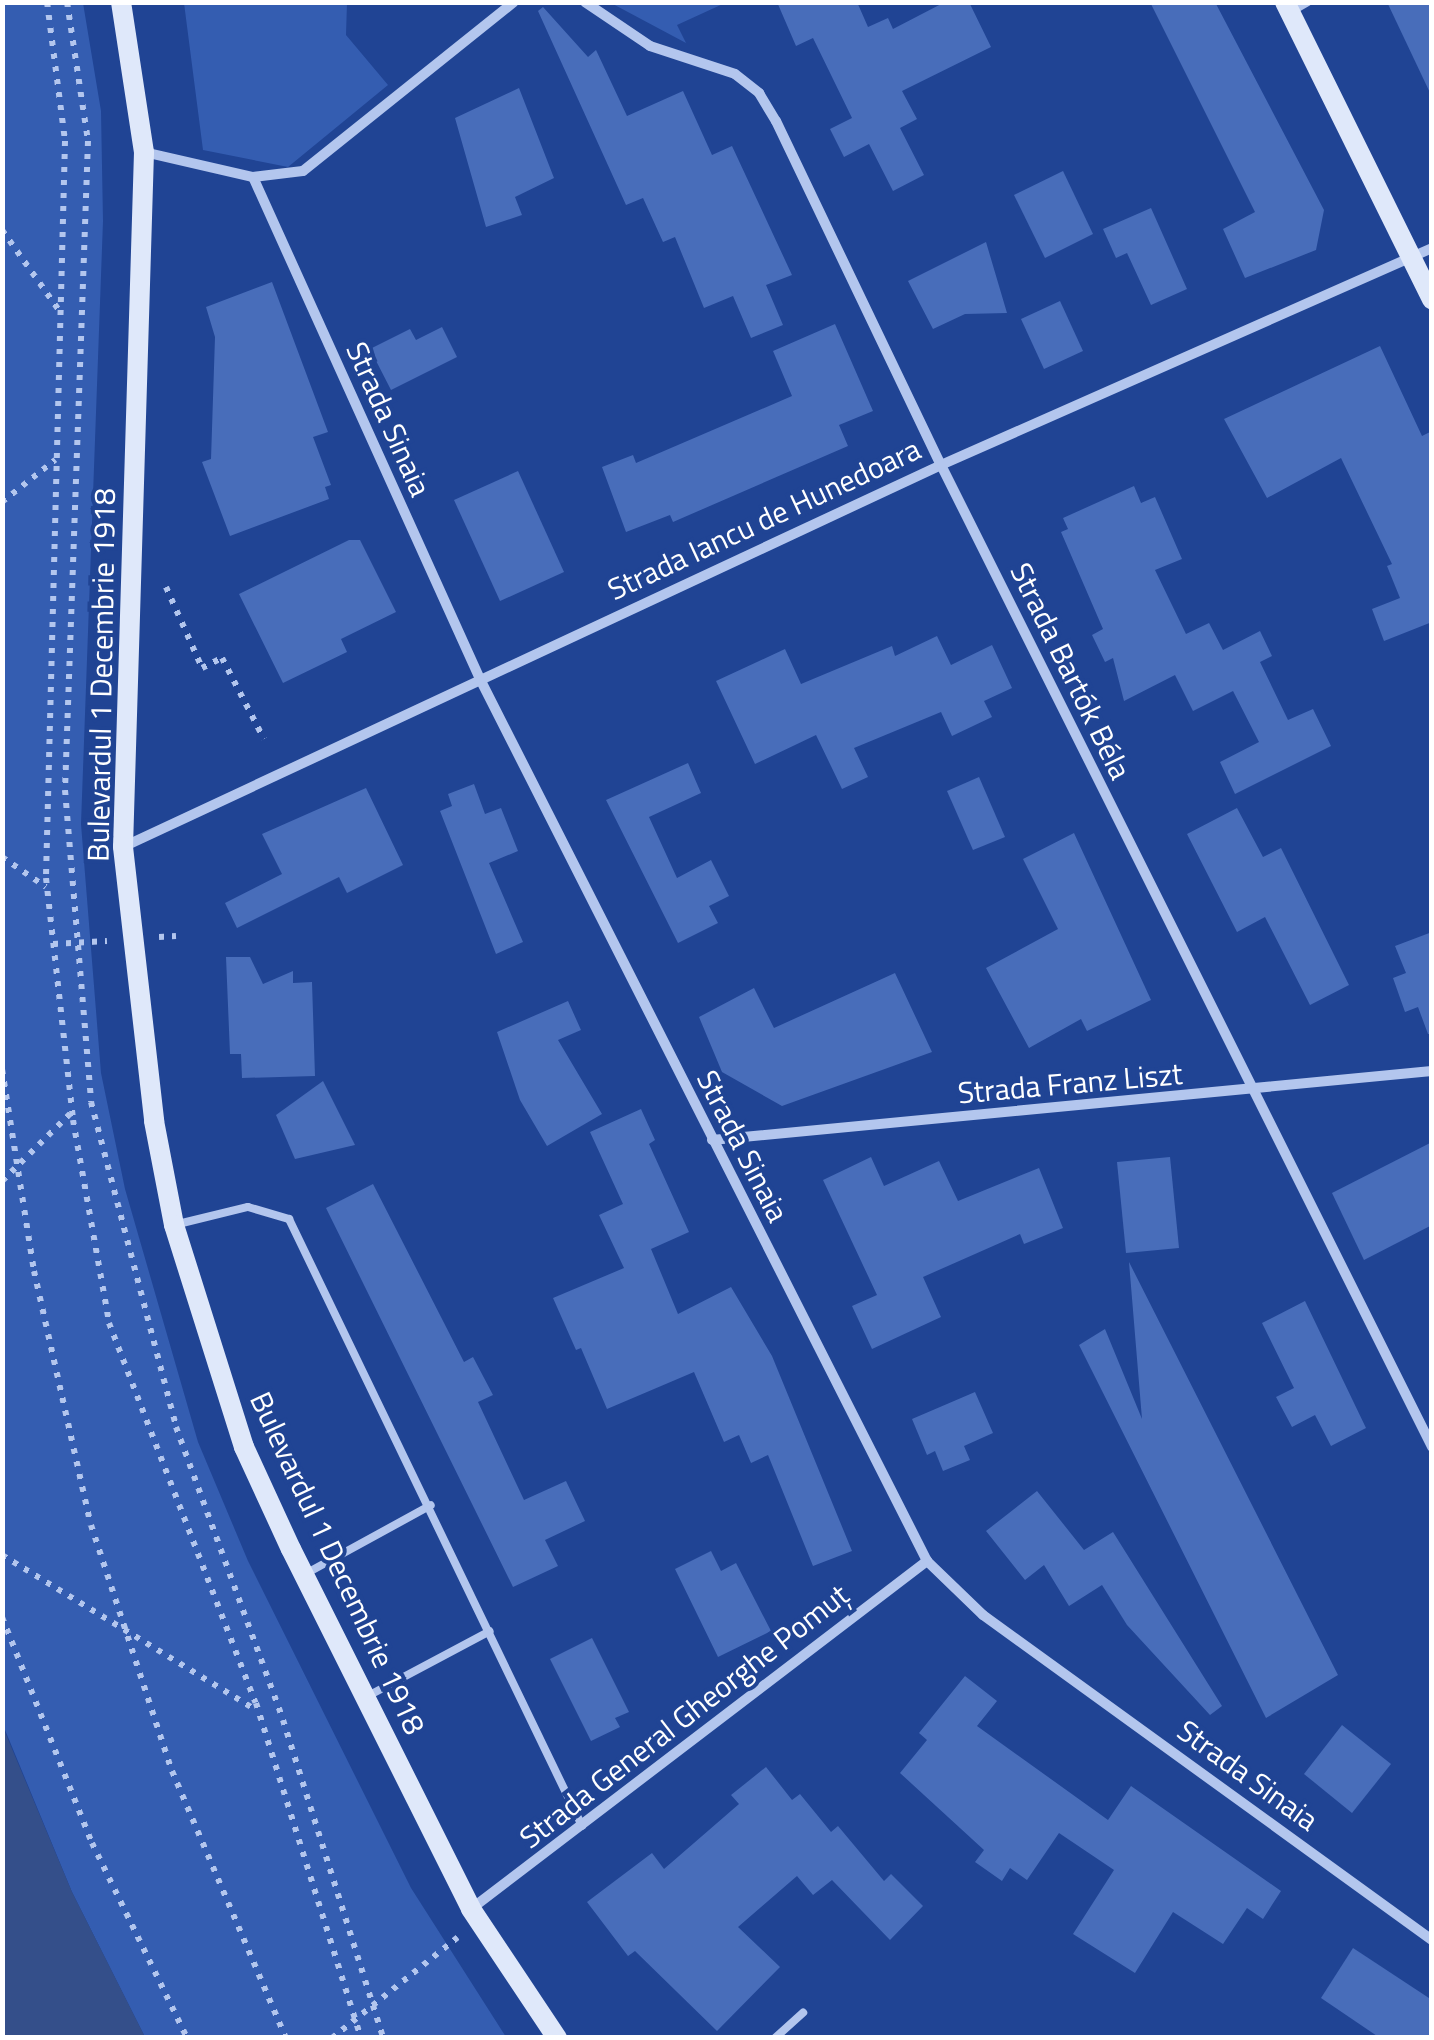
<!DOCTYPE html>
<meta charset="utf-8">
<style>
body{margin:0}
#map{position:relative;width:1434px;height:2040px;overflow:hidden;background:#204494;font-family:"Titillium Web",sans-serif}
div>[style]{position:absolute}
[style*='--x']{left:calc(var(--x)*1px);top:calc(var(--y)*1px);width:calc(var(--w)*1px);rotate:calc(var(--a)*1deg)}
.green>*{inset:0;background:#345db1}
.water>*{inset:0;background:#344f8a}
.building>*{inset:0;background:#486dba}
.path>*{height:6px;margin-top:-3px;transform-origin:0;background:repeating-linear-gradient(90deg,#b3c6ee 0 5px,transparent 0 13px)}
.service>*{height:8px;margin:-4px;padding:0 4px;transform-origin:4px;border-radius:4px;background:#b3c6ee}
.minor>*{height:10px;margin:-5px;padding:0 5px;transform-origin:5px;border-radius:5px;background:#b3c6ee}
.secondary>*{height:20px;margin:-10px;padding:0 10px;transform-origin:10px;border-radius:10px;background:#dfe8fa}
span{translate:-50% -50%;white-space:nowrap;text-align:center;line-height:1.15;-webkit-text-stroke:8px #204494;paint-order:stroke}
.street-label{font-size:30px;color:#fff}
.frame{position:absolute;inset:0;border:5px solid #fff;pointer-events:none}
</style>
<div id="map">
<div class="green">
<i style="clip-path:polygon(2px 3px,83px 3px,101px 111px,103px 221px,81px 824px,101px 1073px,125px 1189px,198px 1442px,248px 1561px,411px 1888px,506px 2037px,145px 2037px,72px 1892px,3px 1725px)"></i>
<i style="clip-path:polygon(184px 3px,347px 3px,346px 35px,388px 85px,288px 167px,203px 150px)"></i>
<i style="clip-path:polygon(611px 3px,725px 3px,677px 25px,686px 43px)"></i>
</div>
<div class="water">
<i style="clip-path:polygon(2px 1725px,72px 1892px,145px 2037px,3px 2037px)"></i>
</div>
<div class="building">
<i style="clip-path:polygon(777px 2px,857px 2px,868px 27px,888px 18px,893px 29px,945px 2px,969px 2px,991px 47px,902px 91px,917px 119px,900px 128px,924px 175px,893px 191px,869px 144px,844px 157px,830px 129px,852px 118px,813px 38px,796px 46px)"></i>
<i style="clip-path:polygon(1150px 2px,1215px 2px,1324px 210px,1316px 250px,1245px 278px,1223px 229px,1255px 212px)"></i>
<i style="clip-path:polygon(1387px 2px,1432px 2px,1432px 97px)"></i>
<i style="clip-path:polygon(543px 7px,588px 57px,596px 50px,627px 116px,683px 91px,712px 155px,732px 146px,792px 275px,766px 285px,783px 325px,751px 338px,733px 296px,704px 308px,675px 237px,663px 242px,643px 198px,626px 205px,538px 11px)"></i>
<i style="clip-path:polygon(519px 88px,554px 178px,515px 197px,522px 215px,486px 227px,455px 118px)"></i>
<i style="clip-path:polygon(1063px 171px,1093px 234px,1045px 258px,1014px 195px)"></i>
<i style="clip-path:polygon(1151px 208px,1187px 289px,1151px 305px,1127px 253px,1116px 258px,1103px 229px)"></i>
<i style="clip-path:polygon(986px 242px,1007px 313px,965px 314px,933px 329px,908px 281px)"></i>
<i style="clip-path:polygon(272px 282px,328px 432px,313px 437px,331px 485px,325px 487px,329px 499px,230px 536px,202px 462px,211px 459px,215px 337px,206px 307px)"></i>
<i style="clip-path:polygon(1060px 301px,1083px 351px,1044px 369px,1021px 319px)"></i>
<i style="clip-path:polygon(835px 324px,873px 411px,839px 425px,848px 446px,673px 522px,670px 515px,626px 532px,602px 467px,633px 455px,636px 463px,792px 396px,773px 351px)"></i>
<i style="clip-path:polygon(442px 327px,457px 357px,391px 390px,370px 349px,410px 329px,416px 340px)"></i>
<i style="clip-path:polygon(1380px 346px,1422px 436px,1432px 431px,1432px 622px,1384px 641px,1372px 609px,1400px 598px,1387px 566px,1392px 564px,1341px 458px,1267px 498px,1224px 419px)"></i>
<i style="clip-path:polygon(518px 471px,564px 572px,500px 601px,454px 500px)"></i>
<i style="clip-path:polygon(1134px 486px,1141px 503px,1155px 497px,1182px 559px,1155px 570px,1186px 634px,1209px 623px,1223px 650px,1260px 631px,1272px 656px,1260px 662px,1288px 720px,1313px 709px,1331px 746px,1235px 794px,1220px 762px,1259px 742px,1233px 691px,1193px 711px,1175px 675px,1124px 701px,1113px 658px,1105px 662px,1092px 635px,1103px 629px,1061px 532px,1068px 529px,1063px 518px)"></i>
<i style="clip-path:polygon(349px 540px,360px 540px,396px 612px,341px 639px,347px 652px,283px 683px,239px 594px)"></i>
<i style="clip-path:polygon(937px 636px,951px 665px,992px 645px,1012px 688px,984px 701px,992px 717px,952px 736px,941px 712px,854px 748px,868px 777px,842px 789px,816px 735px,755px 764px,716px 681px,785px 649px,801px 684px,892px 646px,895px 656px)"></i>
<i style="clip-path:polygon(688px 763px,701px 793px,649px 817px,677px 878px,711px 860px,729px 896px,709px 906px,718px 923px,678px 943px,606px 800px)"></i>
<i style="clip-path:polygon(979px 777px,1005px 837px,973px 850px,947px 791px)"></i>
<i style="clip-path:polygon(474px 784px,485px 814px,501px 808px,518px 851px,489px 863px,523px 942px,496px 954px,440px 811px,452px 806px,448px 794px)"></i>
<i style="clip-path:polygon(366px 788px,403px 865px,347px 893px,339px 877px,237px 928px,225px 903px,282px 874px,262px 834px)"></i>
<i style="clip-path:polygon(1237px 808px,1263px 857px,1281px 848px,1349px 985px,1310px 1005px,1265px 917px,1237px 932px,1187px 834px)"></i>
<i style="clip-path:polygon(1074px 833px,1151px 1000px,1087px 1031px,1081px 1019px,1029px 1048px,986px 968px,1058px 929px,1023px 859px)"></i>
<i style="clip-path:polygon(1432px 932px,1432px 1034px,1428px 1034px,1418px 1007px,1405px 1012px,1393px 978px,1406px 973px,1395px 946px)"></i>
<i style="clip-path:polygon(226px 957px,250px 957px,263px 984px,293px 971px,293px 983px,312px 982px,315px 1076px,242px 1078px,241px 1054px,230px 1054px)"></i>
<i style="clip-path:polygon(895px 973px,932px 1052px,782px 1106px,722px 1072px,699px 1017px,754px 988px,774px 1028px)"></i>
<i style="clip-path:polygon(568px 1001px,581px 1030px,558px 1040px,602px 1114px,547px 1146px,520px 1100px,497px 1032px)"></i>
<i style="clip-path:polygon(323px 1081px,355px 1145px,295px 1159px,276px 1115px)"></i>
<i style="clip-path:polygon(641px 1109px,655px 1140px,649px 1144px,689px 1232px,651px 1249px,678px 1314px,731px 1287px,772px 1356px,852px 1551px,813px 1566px,768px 1455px,751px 1463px,739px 1435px,724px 1442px,694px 1372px,607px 1409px,581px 1348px,576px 1350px,553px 1298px,624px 1268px,599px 1215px,623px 1204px,590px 1132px)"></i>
<i style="clip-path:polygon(1432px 1142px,1432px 1225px,1364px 1260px,1332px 1193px)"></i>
<i style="clip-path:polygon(871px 1157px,884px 1186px,939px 1161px,958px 1201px,1039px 1168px,1063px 1228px,1024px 1244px,1020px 1234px,923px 1277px,941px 1317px,872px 1349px,852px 1306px,877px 1295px,823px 1180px)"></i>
<i style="clip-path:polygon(1170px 1157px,1179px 1248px,1126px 1253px,1117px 1162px)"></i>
<i style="clip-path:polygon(373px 1184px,464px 1362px,473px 1357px,493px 1395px,478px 1402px,524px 1500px,566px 1481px,585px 1521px,545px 1540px,558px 1566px,513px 1587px,326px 1208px)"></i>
<i style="clip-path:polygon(1129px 1262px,1338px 1675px,1266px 1718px,1079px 1345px,1105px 1329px,1142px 1419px)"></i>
<i style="clip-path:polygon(1305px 1301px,1366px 1428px,1331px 1446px,1315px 1415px,1292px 1427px,1276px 1397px,1294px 1388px,1262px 1323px)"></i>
<i style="clip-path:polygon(975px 1392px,993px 1433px,964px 1446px,970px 1460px,943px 1471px,935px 1451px,927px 1455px,912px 1419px)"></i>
<i style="clip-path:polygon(1037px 1491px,1084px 1550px,1113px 1532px,1222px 1706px,1210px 1715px,1127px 1625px,1102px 1585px,1069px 1606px,1044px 1565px,1025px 1580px,986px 1531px)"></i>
<i style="clip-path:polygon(711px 1551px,721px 1571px,736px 1563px,771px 1631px,718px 1657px,675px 1569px)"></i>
<i style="clip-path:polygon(592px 1638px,629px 1712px,615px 1718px,620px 1727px,591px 1741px,550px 1659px)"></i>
<i style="clip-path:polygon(965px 1676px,997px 1701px,977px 1726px,1108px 1820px,1131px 1786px,1281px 1891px,1263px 1919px,1247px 1908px,1223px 1944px,1173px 1912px,1135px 1973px,1073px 1934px,1114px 1870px,1059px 1833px,1027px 1880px,1010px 1868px,1002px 1881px,975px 1862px,984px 1850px,900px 1773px,927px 1740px,919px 1733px)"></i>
<i style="clip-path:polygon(1342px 1725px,1391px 1764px,1352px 1813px,1304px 1774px)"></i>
<i style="clip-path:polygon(766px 1767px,792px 1800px,800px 1794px,831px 1832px,838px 1826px,884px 1881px,891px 1874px,923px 1906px,890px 1940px,832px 1880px,813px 1895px,797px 1876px,738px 1927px,780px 1967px,717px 2031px,635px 1951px,628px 1956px,587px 1902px,652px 1853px,664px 1869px,739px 1804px,731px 1795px)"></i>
<i style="clip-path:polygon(1353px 1948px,1432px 2000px,1432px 2038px,1380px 2038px,1321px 1998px)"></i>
</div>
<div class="path">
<i style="--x:47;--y:2;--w:140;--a:82.6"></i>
<i style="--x:65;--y:141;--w:737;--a:91.48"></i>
<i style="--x:46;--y:878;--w:244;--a:83.6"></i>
<i style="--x:73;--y:1120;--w:206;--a:79.9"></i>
<i style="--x:109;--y:1323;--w:407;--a:68.9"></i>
<i style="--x:256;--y:1703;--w:351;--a:72.6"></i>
<i style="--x:67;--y:2;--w:141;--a:81.4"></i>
<i style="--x:88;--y:141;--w:649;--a:92.03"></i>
<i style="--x:65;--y:790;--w:313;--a:85.2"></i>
<i style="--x:91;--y:1102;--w:336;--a:75.3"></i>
<i style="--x:176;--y:1427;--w:312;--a:69.9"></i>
<i style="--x:283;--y:1720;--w:333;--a:72.5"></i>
<i style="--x:2;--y:230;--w:102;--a:54.6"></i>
<i style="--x:2;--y:502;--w:68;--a:-38.4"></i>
<i style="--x:166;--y:587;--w:89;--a:66"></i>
<i style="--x:202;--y:668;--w:22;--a:-27"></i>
<i style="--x:222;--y:658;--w:91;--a:62.6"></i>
<i style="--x:2;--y:857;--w:53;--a:34.3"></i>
<i style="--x:159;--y:937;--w:17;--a:-3"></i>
<i style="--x:53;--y:944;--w:54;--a:-3.2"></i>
<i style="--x:2;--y:1069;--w:205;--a:81"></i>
<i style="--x:34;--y:1271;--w:260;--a:77.4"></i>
<i style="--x:91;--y:1525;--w:259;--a:71.8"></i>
<i style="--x:172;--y:1771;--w:290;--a:66.9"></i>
<i style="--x:2;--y:1181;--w:98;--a:-44.6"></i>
<i style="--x:2;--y:1555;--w:298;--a:31.4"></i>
<i style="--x:2;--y:1617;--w:243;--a:68.3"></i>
<i style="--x:92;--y:1843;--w:217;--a:64"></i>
<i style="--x:332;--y:2038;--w:161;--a:-38.7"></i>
</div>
<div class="service">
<i style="--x:1294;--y:10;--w:16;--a:-30"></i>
<i style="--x:178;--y:1224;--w:72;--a:-13.7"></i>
<i style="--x:248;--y:1207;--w:43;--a:16.3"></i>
<i style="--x:289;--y:1219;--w:674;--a:64.23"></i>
<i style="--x:307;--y:1573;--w:141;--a:-28.7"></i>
<i style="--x:366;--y:1697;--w:140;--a:-28"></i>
<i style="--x:775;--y:2038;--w:38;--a:-42"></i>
</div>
<div class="minor">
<i style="--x:585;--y:2;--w:78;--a:34.1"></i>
<i style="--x:650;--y:46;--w:89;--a:18.2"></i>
<i style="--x:735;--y:74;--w:31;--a:38"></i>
<i style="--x:759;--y:93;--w:33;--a:59"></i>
<i style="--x:776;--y:121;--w:382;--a:64.4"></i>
<i style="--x:941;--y:465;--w:1098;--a:63.43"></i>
<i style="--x:144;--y:152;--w:112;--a:12.9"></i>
<i style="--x:253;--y:177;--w:50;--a:-6.8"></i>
<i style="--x:303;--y:171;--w:270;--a:-38.7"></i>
<i style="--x:253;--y:177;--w:551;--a:65.67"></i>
<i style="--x:480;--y:679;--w:989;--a:63.12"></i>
<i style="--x:927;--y:1561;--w:78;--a:44"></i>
<i style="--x:983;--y:1615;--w:554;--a:35.9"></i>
<i style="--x:123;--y:847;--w:903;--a:-25.03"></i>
<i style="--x:941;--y:465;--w:537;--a:-23.84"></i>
<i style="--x:712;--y:1140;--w:723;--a:-5.47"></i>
<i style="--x:471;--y:1909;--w:574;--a:-37.35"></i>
</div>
<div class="secondary">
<i style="--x:121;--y:2;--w:152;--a:81.3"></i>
<i style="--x:144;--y:152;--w:695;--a:91.73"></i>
<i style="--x:123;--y:847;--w:276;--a:83.5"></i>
<i style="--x:154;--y:1121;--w:106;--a:79.1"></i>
<i style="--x:174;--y:1225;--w:233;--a:72.5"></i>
<i style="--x:244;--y:1447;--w:112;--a:65.3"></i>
<i style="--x:291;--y:1549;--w:402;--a:63.4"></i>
<i style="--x:471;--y:1909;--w:155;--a:56.3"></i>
<i style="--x:1285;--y:2;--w:332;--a:63.7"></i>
</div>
<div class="street-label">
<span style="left:389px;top:419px;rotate:66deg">Strada Sinaia</span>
<span style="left:764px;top:519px;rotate:-25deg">Strada Iancu de Hunedoara</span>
<span style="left:1071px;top:671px;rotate:64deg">Strada Bartók Béla</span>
<span style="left:101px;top:675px;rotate:-89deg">Bulevardul 1 Decembrie 1918</span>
<span style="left:1070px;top:1083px;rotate:-5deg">Strada Franz Liszt</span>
<span style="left:743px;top:1146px;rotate:63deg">Strada Sinaia</span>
<span style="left:338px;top:1563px;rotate:65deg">Bulevardul 1 Decembrie 1918</span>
<span style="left:684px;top:1716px;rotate:-38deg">Strada General Gheorghe Pomuț</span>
<span style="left:1248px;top:1775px;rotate:36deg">Strada Sinaia</span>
</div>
<div class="frame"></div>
</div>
